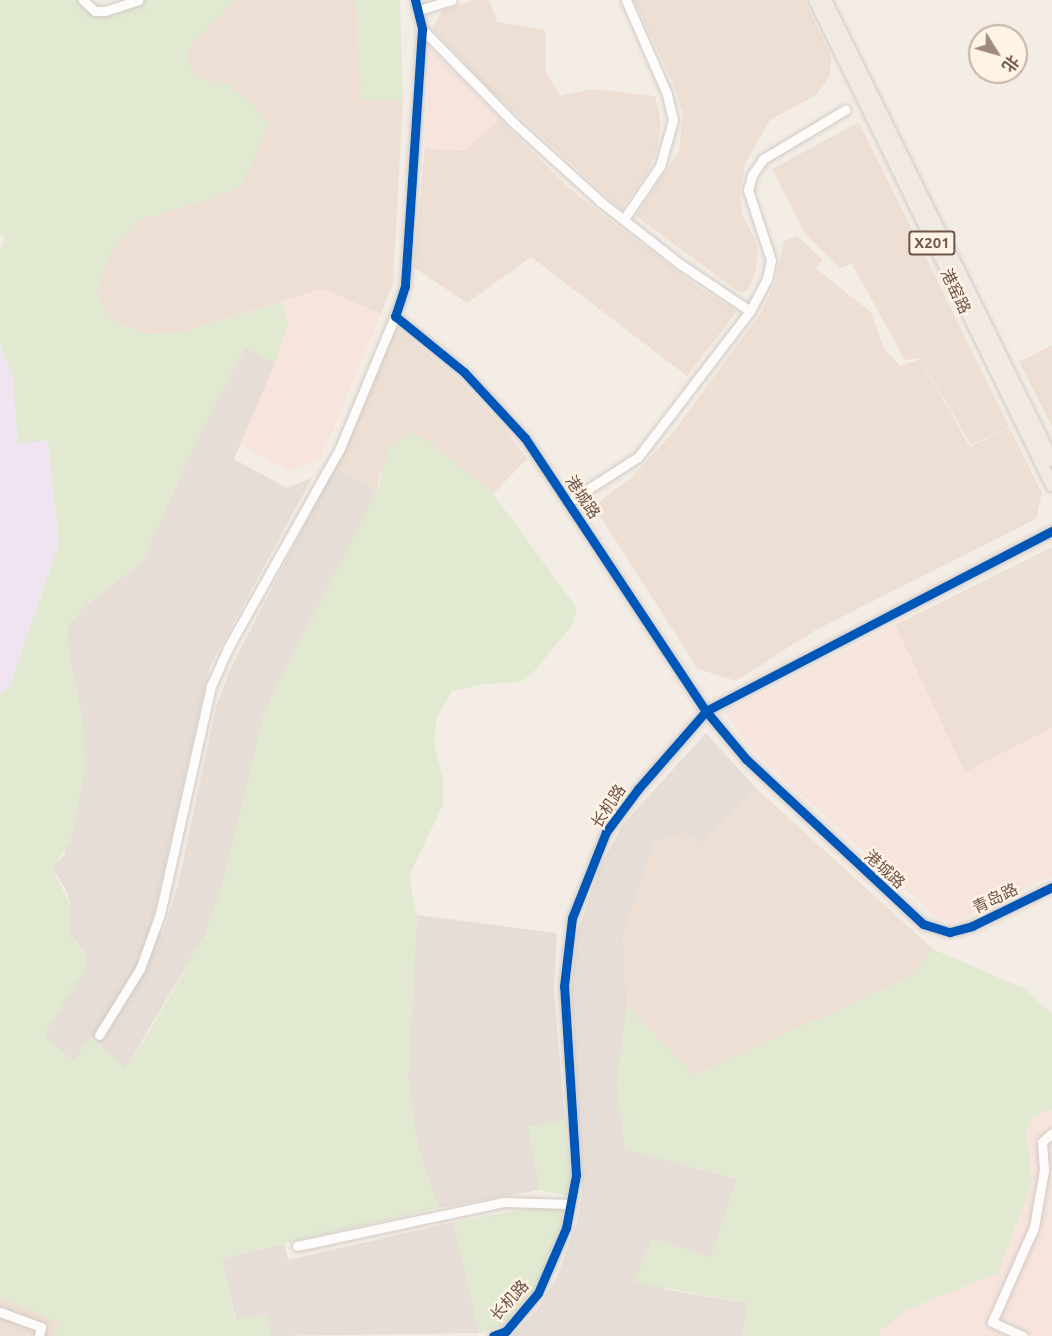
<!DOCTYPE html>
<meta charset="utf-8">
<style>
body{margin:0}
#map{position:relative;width:1052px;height:1336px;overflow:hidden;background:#f4ede6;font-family:Ubuntu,"Noto Sans SC",sans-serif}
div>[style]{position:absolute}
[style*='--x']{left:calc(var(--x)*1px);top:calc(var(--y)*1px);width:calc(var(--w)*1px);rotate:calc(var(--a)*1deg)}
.residential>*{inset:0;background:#eddfd3}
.commercial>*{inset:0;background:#f7e4dc}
.industrial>*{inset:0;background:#e6ddd7}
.education>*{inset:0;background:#efe4ef}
.green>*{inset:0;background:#e1e9d1}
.roads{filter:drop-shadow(0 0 2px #d2cac5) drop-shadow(0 0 2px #d2cac5)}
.minor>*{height:9px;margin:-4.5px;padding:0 4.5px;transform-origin:4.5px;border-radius:4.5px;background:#fdfcfb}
.major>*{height:12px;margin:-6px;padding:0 6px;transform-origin:6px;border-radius:6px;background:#f0eae3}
.cycleway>*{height:9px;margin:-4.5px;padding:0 4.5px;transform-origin:4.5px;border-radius:4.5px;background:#0057b8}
span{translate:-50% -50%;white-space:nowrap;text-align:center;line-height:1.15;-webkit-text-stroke:4.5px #fef3e5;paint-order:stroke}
.shield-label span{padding:2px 4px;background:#fef3e5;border:2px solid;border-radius:4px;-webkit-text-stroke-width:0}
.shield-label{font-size:15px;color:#6f5449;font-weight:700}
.street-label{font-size:16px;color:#6f5449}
.north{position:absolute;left:968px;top:24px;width:60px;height:60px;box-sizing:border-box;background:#fef3e5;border:2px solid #c5b3a7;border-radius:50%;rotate:127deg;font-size:16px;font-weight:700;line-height:24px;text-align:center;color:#6f5449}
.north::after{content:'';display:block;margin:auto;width:21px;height:27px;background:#9e8a80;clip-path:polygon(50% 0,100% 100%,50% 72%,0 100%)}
</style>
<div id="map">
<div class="residential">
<i style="clip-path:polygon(235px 0,356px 0,362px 100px,403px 101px,393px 283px,381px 314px,322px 289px,184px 332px,150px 334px,113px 321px,96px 294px,108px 255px,138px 220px,227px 194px,211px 84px,192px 72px,185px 56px,191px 45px)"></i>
<i style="clip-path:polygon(474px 0,489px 0,497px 22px,545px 30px,546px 72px,560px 96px,592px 89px,655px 96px,661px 124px,657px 150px,647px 173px,621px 209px,486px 86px,432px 28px,443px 10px)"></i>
<i style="clip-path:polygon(634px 0,804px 0,831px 55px,830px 76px,816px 95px,770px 120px,745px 164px,740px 193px,742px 213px,758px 246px,756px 270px,748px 291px,740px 293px,636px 216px,679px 151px,683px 113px,674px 85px)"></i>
<i style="clip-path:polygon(499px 119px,571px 190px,702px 290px,737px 311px,687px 376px,531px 257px,467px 303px,413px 267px,425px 148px,464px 151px)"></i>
<i style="clip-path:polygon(859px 122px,1009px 426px,971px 445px,920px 358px,905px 360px,852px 264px,840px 268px,805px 234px,772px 169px)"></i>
<i style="clip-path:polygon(797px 236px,823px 260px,815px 268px,872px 313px,883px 347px,900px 366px,920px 359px,970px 447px,1009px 427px,1042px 493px,1036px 519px,814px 631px,736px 681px,698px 669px,598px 513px,600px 501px,632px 477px,671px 435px,761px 313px,776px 280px,784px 241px)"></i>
<i style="clip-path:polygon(395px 326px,460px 381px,506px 430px,527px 459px,493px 494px,431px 443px,380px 473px,377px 491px,334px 467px)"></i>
<i style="clip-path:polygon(1052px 345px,1052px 427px,1019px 362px)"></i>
<i style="clip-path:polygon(1052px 547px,1052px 728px,965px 773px,895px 625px)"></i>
<i style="clip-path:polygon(757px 789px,933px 949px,910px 977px,694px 1075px,627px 1006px,623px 934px,654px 843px,682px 833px,703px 843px)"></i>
<i style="clip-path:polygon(0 1297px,38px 1310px,62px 1323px,53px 1336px,0 1336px)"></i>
</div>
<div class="commercial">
<i style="clip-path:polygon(430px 48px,499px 119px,464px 151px,425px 148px)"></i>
<i style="clip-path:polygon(322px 289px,381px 314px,321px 458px,290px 472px,240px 444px,288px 323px,282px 302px)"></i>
<i style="clip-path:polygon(895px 625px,965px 772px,1052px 728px,1052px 876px,951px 924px,932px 914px,750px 747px,725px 713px)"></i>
<i style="clip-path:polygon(1052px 1110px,1052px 1336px,880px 1336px,879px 1332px,906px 1310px,998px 1273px,1032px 1182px,1026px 1130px,1033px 1117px)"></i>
</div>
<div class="industrial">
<i style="clip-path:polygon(245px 347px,275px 363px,234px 459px,287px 488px,312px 478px,210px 666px,151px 928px,163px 932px,178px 885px,216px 707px,229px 672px,334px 467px,377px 491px,327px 593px,205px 935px,125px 1069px,91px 1037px,74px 1062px,44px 1036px,79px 944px,71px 938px,71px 907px,66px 890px,52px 867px,65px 854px,83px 721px,67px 644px,68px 625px,85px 606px,142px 562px,193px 448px)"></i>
<i style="clip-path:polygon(706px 733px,757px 789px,703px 843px,682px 833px,654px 843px,623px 934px,627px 1006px,617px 1085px,625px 1149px,737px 1179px,711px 1258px,662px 1289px,748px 1303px,742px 1336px,512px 1336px,538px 1309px,557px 1277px,577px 1222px,582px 1193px,571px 985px,578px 931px,600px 867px,623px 824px)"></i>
<i style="clip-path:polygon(417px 915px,557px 933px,554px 991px,565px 1120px,529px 1127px,540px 1190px,438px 1208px,417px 1144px,408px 1077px)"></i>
<i style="clip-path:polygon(454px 1222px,479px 1333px,271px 1336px,266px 1314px,236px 1321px,222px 1258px,284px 1244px,288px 1260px)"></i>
</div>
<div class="education">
<i style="clip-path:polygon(0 345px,13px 376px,18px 443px,48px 440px,59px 544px,10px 686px,0 694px)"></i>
</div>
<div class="green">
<i style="clip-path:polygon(0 0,80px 0,86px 9px,99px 16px,134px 8px,144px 0,235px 0,191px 45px,185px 57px,192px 72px,211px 84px,224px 81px,254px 105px,268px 125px,244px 182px,227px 194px,138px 220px,108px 255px,96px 294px,113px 321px,150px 334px,184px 332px,282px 302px,288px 323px,275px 363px,245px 347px,193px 448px,142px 562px,85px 606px,68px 625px,67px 644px,83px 721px,85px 770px,71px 842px,52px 868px,71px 907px,71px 938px,87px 954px,85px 969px,44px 1035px,74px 1062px,90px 1037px,125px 1068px,152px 1027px,205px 935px,224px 879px,264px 712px,377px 491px,390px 445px,410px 434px,431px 443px,493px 494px,577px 608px,573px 624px,532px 674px,520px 682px,486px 684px,452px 691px,437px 717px,434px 744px,443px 779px,443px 805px,409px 876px,417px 915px,408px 1077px,417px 1144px,438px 1208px,222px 1258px,235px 1321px,266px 1314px,271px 1336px,53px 1336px,61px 1323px,0 1297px,0 694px,10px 686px,59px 544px,48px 440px,18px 444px,13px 376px,0 345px,0 250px,5px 239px,0 234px)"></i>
<i style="clip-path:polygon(356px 0,400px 0,403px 101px,362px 100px)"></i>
<i style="clip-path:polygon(933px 949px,1025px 989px,1052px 1014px,1052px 1110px,1033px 1117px,1026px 1130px,1032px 1182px,998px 1273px,906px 1310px,879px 1332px,880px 1336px,742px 1336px,748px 1303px,634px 1282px,653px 1238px,711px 1258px,737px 1179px,625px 1149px,617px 1085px,627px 1006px,694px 1075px,910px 977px)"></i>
<i style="clip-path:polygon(565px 1120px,571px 1174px,568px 1196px,540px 1190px,528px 1127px)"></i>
<i style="clip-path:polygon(544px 1206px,564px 1208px,559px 1231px,535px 1289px,504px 1325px,479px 1333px,454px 1222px)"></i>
</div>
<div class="roads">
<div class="minor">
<i style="--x:83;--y:0;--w:16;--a:43"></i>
<i style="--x:95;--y:11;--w:10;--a:0"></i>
<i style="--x:105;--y:11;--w:35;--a:-18"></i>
<i style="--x:415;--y:0;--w:30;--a:76"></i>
<i style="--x:422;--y:29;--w:258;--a:93.8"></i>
<i style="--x:405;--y:286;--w:32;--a:108"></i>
<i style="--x:395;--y:316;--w:89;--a:39.1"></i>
<i style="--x:464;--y:372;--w:90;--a:47.3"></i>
<i style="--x:525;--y:438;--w:328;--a:56.5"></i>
<i style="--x:706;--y:711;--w:62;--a:50.2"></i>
<i style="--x:746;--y:759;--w:242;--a:43"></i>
<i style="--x:923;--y:924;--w:28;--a:17"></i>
<i style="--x:950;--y:932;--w:23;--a:-15"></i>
<i style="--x:972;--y:926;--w:89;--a:-26"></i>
<i style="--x:419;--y:10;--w:34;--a:-17"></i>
<i style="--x:422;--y:29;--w:133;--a:45.6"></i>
<i style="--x:515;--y:124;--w:116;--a:42.2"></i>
<i style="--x:601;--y:202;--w:100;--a:38.1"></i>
<i style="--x:680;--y:264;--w:84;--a:33.9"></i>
<i style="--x:624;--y:219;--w:64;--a:-55.8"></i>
<i style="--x:660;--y:166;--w:48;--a:-74.2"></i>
<i style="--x:673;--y:120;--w:27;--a:-103"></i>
<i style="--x:667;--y:94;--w:103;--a:-113.6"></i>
<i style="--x:568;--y:502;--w:83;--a:-32.7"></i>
<i style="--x:638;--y:457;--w:184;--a:-52.5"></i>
<i style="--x:750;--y:311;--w:36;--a:-62"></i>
<i style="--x:767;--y:279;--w:19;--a:-78"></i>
<i style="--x:771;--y:260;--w:74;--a:-108.2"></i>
<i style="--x:748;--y:190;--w:16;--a:-75"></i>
<i style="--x:752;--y:175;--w:19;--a:-55"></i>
<i style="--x:763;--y:159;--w:96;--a:-30.9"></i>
<i style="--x:99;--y:1035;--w:78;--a:-58.2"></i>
<i style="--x:140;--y:969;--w:59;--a:-70"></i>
<i style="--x:160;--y:914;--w:234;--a:-77.4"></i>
<i style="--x:211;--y:686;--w:44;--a:-65.8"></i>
<i style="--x:229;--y:646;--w:227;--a:-60.7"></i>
<i style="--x:340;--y:448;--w:143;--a:-67.4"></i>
<i style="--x:297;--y:1246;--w:212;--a:-12"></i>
<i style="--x:504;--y:1202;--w:67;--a:1.7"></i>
<i style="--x:0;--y:1312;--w:44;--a:20.1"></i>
<i style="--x:41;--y:1327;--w:9;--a:103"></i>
<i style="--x:493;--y:1336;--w:14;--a:-21"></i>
<i style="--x:506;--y:1331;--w:50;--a:-49.9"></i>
<i style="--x:538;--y:1293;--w:71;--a:-66.7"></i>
<i style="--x:566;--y:1228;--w:54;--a:-79.3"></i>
<i style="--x:576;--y:1175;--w:189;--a:-93.6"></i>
<i style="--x:564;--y:986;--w:68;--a:-83.3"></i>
<i style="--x:572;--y:918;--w:92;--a:-68.4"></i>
<i style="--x:606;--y:832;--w:54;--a:-53.3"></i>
<i style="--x:638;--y:789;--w:103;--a:-48.9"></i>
<i style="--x:706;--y:711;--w:390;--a:-27.5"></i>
<i style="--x:1023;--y:1336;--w:34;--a:-156"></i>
<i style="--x:992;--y:1322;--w:104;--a:-66.1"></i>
<i style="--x:1034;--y:1227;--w:58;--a:-80"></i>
<i style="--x:1044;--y:1170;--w:28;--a:-94"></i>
<i style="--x:1042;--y:1142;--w:13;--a:-42"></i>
</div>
<div class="major">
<i style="--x:815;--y:0;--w:540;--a:63.96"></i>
<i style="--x:825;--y:0;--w:513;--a:63.73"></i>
</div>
</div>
<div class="cycleway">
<i style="--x:415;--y:0;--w:30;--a:76"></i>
<i style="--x:422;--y:29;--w:258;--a:93.8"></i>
<i style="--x:405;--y:286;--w:32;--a:108"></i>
<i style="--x:395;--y:316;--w:89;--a:39.1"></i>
<i style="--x:464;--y:372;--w:90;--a:47.3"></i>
<i style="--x:525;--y:438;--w:328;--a:56.5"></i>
<i style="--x:706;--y:711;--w:62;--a:50.2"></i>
<i style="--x:746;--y:759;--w:242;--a:43"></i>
<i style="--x:923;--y:924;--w:28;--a:17"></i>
<i style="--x:950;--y:932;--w:23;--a:-15"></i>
<i style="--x:972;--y:926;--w:89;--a:-26"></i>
<i style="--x:493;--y:1336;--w:14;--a:-21"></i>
<i style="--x:506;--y:1331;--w:50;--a:-49.9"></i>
<i style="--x:538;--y:1293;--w:71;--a:-66.7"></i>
<i style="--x:566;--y:1228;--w:54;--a:-79.3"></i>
<i style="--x:576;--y:1175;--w:189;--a:-93.6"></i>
<i style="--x:564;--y:986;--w:68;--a:-83.3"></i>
<i style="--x:572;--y:918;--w:92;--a:-68.4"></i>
<i style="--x:606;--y:832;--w:54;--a:-53.3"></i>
<i style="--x:638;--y:789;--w:103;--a:-48.9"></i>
<i style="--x:706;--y:711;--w:390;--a:-27.5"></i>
</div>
<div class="shield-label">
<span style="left:932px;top:243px">X201</span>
</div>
<div class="street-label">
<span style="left:956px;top:291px;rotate:64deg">港窑路</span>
<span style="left:583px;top:497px;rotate:56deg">港城路</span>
<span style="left:608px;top:806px;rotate:-56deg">长机路</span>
<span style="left:885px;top:869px;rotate:42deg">港城路</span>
<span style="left:995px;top:898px;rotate:-26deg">青岛路</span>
<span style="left:509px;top:1300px;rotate:-48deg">长机路</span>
</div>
<div class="north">北</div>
</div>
